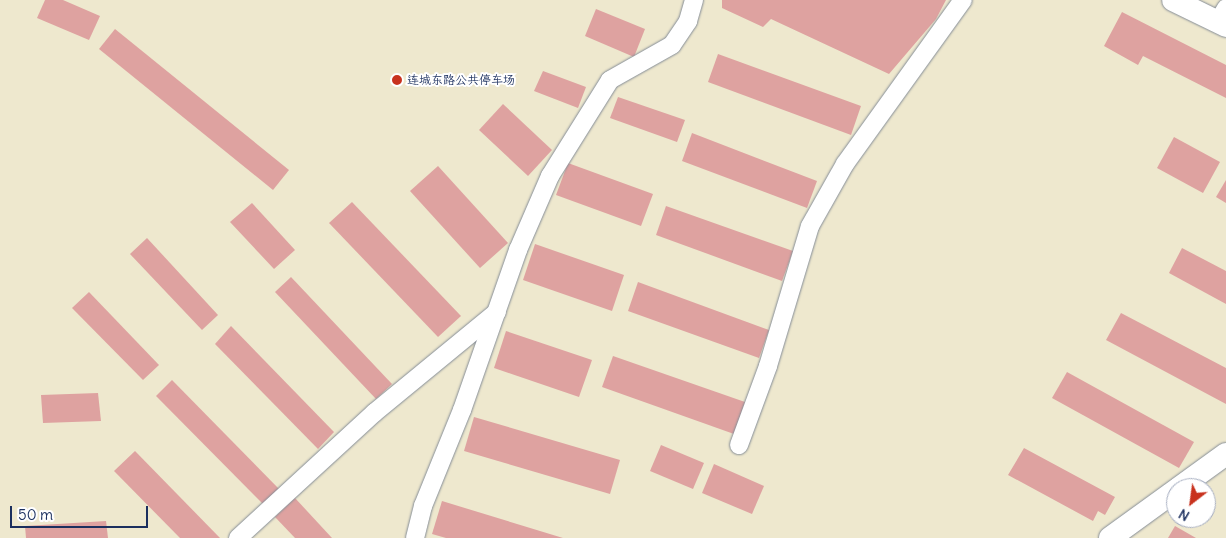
<!DOCTYPE html>
<meta charset="utf-8">
<style>
body{margin:0}
#map{position:relative;width:1226px;height:538px;overflow:hidden;background:#eee8ce;font-family:Delius,"LXGW WenKai TC",sans-serif}
div>[style]{position:absolute}
[style*='--x']{left:calc(var(--x)*1px);top:calc(var(--y)*1px);width:calc(var(--w)*1px);rotate:calc(var(--a)*1deg)}
.building>*{inset:0;background:#dea2a0}
.roads{filter:drop-shadow(0 0 1px #848c96) drop-shadow(0 0 1px #848c96)}
.minor>*{height:18px;margin:-9px;padding:0 9px;transform-origin:9px;border-radius:9px;background:#fff}
.major>*{height:22px;margin:-11px;padding:0 11px;transform-origin:11px;border-radius:11px;background:#fff}
.dots>*{width:14px;height:14px;translate:-50% -50%;box-sizing:border-box;border:2px solid #fff;border-radius:50%}
span{translate:-50% -50%;white-space:nowrap;text-align:center;line-height:1.15;-webkit-text-stroke:4px #fff;paint-order:stroke}
.poi-label{font-size:12px;color:#1b2f5e}
.left{translate:0 -50%;text-align:left}
.north{position:absolute;left:1166px;top:478px;width:50px;height:50px;box-sizing:border-box;background:#fff;border:1px solid #a4acbf;border-radius:50%;rotate:210deg;font-size:14px;font-weight:700;line-height:20px;text-align:center;color:#1b2f5e}
.north::after{content:'';display:block;margin:auto;width:18px;height:22px;background:#c8321e;clip-path:polygon(50% 0,100% 100%,50% 72%,0 100%)}
.scale{position:absolute;left:10px;top:506px;width:138px;height:22px;box-sizing:border-box;border:2px solid #1b2f5e;border-top:0;padding-left:6px;font-size:15px;line-height:18px;white-space:nowrap;color:#1b2f5e;-webkit-text-stroke:4px #fff;paint-order:stroke}
</style>
<div id="map">
<div class="building">
<i style="clip-path:polygon(45px 0,63px 0,100px 16px,89px 40px,37px 18px)"></i>
<i style="clip-path:polygon(722px 0,946px 0,936px 19px,889px 74px,771px 19px,763px 27px,722px 8px)"></i>
<i style="clip-path:polygon(596px 9px,645px 29px,634px 57px,585px 36px)"></i>
<i style="clip-path:polygon(1122px 12px,1226px 65px,1226px 98px,1143px 56px,1138px 65px,1104px 46px)"></i>
<i style="clip-path:polygon(115px 29px,289px 170px,273px 190px,99px 49px)"></i>
<i style="clip-path:polygon(718px 54px,861px 106px,851px 135px,708px 82px)"></i>
<i style="clip-path:polygon(543px 71px,586px 87px,578px 108px,534px 91px)"></i>
<i style="clip-path:polygon(618px 97px,685px 120px,677px 142px,610px 118px)"></i>
<i style="clip-path:polygon(503px 104px,552px 150px,528px 176px,479px 130px)"></i>
<i style="clip-path:polygon(692px 133px,817px 181px,807px 208px,682px 161px)"></i>
<i style="clip-path:polygon(1174px 137px,1220px 162px,1203px 193px,1157px 168px)"></i>
<i style="clip-path:polygon(568px 163px,653px 194px,641px 226px,556px 195px)"></i>
<i style="clip-path:polygon(438px 166px,508px 243px,480px 268px,410px 191px)"></i>
<i style="clip-path:polygon(1226px 180px,1226px 203px,1216px 197px)"></i>
<i style="clip-path:polygon(352px 202px,461px 316px,438px 337px,329px 223px)"></i>
<i style="clip-path:polygon(252px 203px,295px 250px,274px 269px,230px 222px)"></i>
<i style="clip-path:polygon(666px 206px,793px 251px,782px 281px,656px 235px)"></i>
<i style="clip-path:polygon(147px 238px,218px 315px,202px 330px,130px 254px)"></i>
<i style="clip-path:polygon(535px 244px,624px 275px,612px 311px,523px 280px)"></i>
<i style="clip-path:polygon(1182px 248px,1226px 271px,1226px 304px,1169px 273px)"></i>
<i style="clip-path:polygon(291px 277px,392px 384px,376px 399px,275px 292px)"></i>
<i style="clip-path:polygon(638px 282px,769px 330px,759px 358px,628px 311px)"></i>
<i style="clip-path:polygon(89px 292px,159px 365px,143px 380px,72px 308px)"></i>
<i style="clip-path:polygon(1121px 313px,1226px 368px,1226px 404px,1106px 340px)"></i>
<i style="clip-path:polygon(231px 326px,334px 432px,318px 449px,215px 344px)"></i>
<i style="clip-path:polygon(506px 331px,592px 360px,579px 397px,494px 368px)"></i>
<i style="clip-path:polygon(613px 356px,745px 402px,734px 434px,602px 387px)"></i>
<i style="clip-path:polygon(1067px 372px,1194px 442px,1179px 468px,1052px 398px)"></i>
<i style="clip-path:polygon(172px 380px,280px 490px,264px 505px,156px 396px)"></i>
<i style="clip-path:polygon(98px 393px,101px 421px,43px 423px,41px 395px)"></i>
<i style="clip-path:polygon(474px 417px,620px 460px,610px 494px,464px 451px)"></i>
<i style="clip-path:polygon(661px 445px,704px 463px,693px 489px,650px 471px)"></i>
<i style="clip-path:polygon(1024px 448px,1115px 497px,1105px 515px,1098px 511px,1093px 521px,1008px 475px)"></i>
<i style="clip-path:polygon(135px 451px,220px 538px,180px 538px,114px 471px)"></i>
<i style="clip-path:polygon(714px 464px,764px 486px,752px 514px,702px 493px)"></i>
<i style="clip-path:polygon(295px 498px,332px 538px,295px 538px,275px 517px)"></i>
<i style="clip-path:polygon(442px 501px,563px 538px,446px 538px,432px 534px)"></i>
<i style="clip-path:polygon(106px 521px,108px 538px,26px 538px,25px 526px)"></i>
<i style="clip-path:polygon(1175px 526px,1196px 538px,1168px 538px)"></i>
</div>
<div class="roads">
<div class="minor">
<i style="--x:1218;--y:22;--w:16;--a:-60"></i>
<i style="--x:739;--y:445;--w:84;--a:-69.8"></i>
<i style="--x:768;--y:366;--w:146;--a:-73.3"></i>
<i style="--x:810;--y:226;--w:71;--a:-60.6"></i>
<i style="--x:845;--y:164;--w:202;--a:-54.3"></i>
<i style="--x:238;--y:538;--w:185;--a:-42.6"></i>
<i style="--x:374;--y:413;--w:159;--a:-39.4"></i>
<i style="--x:415;--y:538;--w:33;--a:-76"></i>
<i style="--x:423;--y:506;--w:104;--a:-67.9"></i>
<i style="--x:462;--y:410;--w:170;--a:-70.7"></i>
<i style="--x:518;--y:250;--w:81;--a:-66.6"></i>
<i style="--x:550;--y:176;--w:113;--a:-58"></i>
<i style="--x:610;--y:80;--w:71;--a:-29.4"></i>
<i style="--x:672;--y:45;--w:29;--a:-56"></i>
<i style="--x:688;--y:21;--w:22;--a:-74"></i>
</div>
<div class="major">
<i style="--x:1173;--y:0;--w:59;--a:26.1"></i>
<i style="--x:1179;--y:488;--w:58;--a:-35.9"></i>
<i style="--x:1110;--y:538;--w:82;--a:-36"></i>
</div>
</div>
<div class="dots">
<i style="left:397px;top:80px;background:#c8321e"></i>
</div>
<div class="poi-label">
<span class="left" style="left:407px;top:80px">连城东路公共停车场</span>
</div>
<div class="north">N</div>
<div class="scale">50 m</div>
</div>
